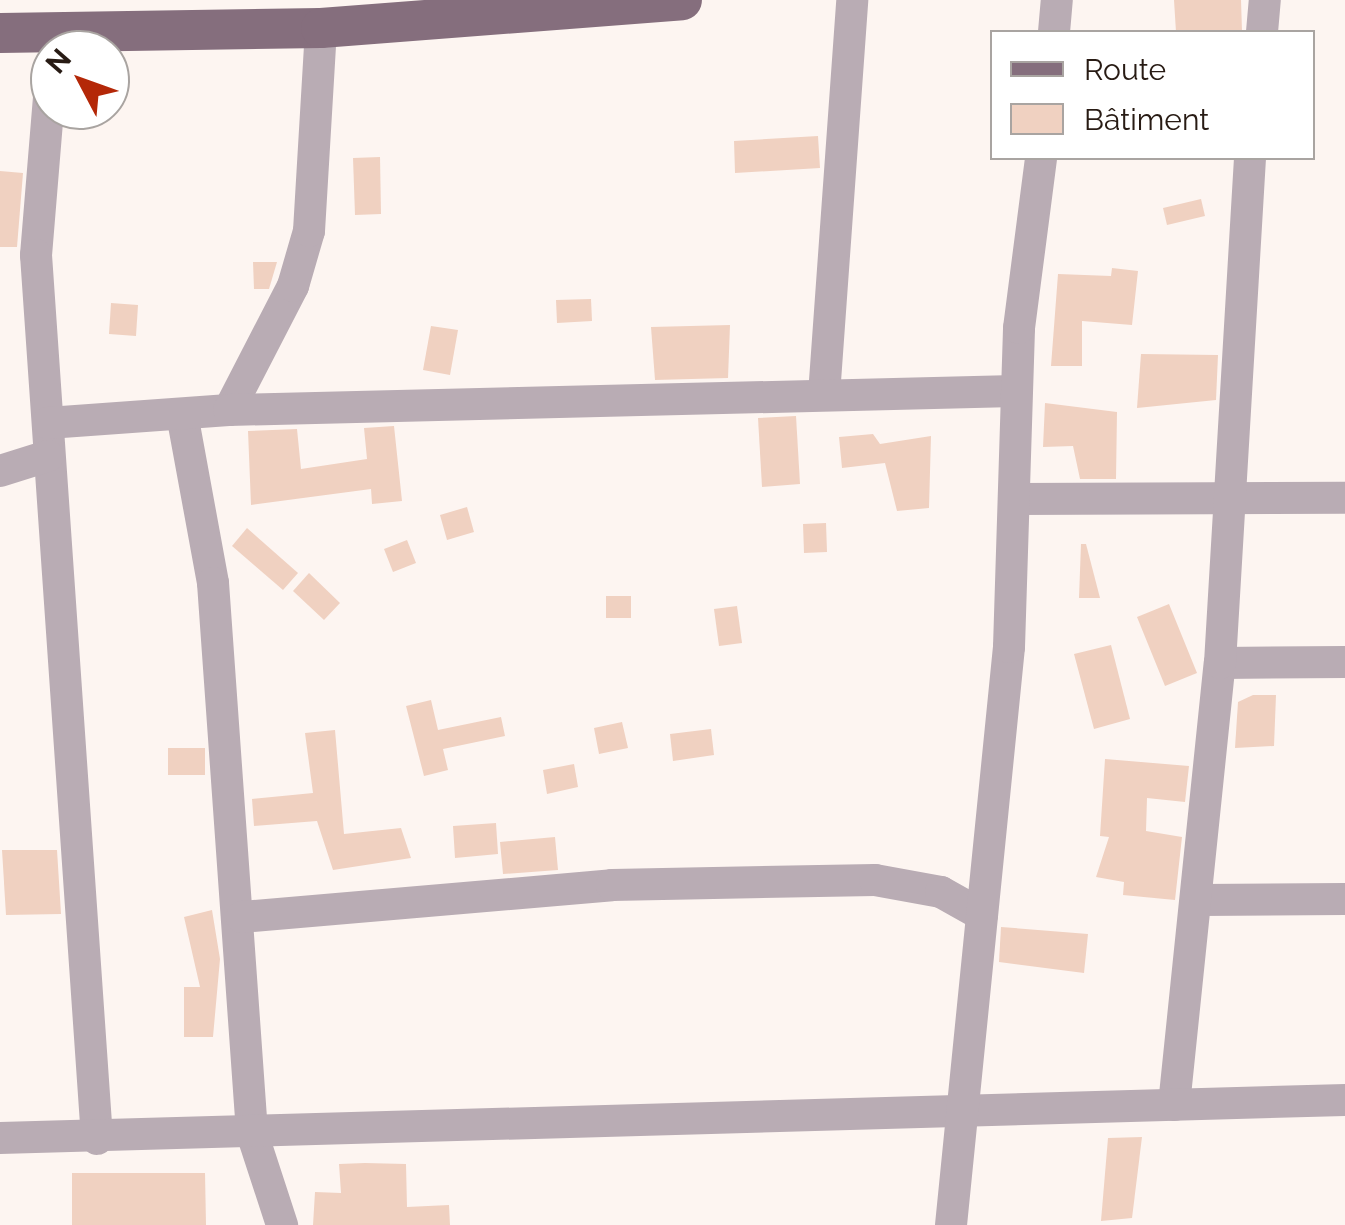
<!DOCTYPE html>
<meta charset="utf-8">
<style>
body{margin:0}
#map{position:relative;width:1345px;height:1225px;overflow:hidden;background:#fdf5f1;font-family:Raleway,sans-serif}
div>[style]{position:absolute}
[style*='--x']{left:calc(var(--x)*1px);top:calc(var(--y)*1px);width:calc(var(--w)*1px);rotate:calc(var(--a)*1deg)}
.building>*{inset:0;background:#f0d1c1}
.minor>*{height:32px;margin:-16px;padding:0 16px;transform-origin:16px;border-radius:16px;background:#b9acb4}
.major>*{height:40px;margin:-20px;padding:0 20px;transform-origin:20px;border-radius:20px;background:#856e7d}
span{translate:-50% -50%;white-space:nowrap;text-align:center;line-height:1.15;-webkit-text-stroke:8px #fff;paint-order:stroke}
.legend{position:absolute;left:990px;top:30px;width:325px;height:130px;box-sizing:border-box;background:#fff;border:2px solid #a9a4a1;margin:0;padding:12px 18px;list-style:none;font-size:30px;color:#281b14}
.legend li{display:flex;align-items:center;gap:20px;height:50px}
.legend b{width:50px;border:2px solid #a9a4a1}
.north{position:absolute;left:30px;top:30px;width:100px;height:100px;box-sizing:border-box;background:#fff;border:2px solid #a9a4a1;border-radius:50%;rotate:311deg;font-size:28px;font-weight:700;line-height:40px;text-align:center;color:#281b14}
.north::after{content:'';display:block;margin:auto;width:35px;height:45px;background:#b42808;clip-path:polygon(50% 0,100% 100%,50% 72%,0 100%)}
</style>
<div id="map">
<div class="building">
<i style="clip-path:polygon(1174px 0,1241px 0,1242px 32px,1176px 32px)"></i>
<i style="clip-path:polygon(818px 136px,820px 168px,735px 173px,734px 141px)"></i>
<i style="clip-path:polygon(380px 157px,381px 214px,355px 215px,353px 158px)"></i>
<i style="clip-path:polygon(0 171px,23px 173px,17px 247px,0 247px)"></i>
<i style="clip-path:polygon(1201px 199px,1205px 216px,1167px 225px,1163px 208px)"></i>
<i style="clip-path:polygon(253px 262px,277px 262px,269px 289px,254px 289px)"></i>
<i style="clip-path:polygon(1112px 268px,1138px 271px,1132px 325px,1082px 321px,1082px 366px,1051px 366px,1058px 274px,1111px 276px)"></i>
<i style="clip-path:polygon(591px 299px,592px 321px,557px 323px,556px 300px)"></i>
<i style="clip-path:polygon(111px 303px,138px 305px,136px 336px,109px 334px)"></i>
<i style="clip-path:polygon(730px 325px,728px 378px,655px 380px,651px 327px)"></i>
<i style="clip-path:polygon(431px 326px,458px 330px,450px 375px,423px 370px)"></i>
<i style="clip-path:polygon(1141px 354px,1218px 355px,1216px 400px,1137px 408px)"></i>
<i style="clip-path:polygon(1045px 403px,1117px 412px,1116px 479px,1080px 479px,1073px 446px,1043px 447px)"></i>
<i style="clip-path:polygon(796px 416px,800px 484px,762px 487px,758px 418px)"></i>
<i style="clip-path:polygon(394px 426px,402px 501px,372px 504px,371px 489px,251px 505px,248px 431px,297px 429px,301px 469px,367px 459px,364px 428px)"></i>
<i style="clip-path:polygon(873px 434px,880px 444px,931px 436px,929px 508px,897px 511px,885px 463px,842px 468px,839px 437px)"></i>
<i style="clip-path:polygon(467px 507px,474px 532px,447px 540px,440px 515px)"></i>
<i style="clip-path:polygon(826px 523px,827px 552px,804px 553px,803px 524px)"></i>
<i style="clip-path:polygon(247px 528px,298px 573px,283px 590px,232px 546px)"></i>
<i style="clip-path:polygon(407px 540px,416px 563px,393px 572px,384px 549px)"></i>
<i style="clip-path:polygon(1081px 544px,1086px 544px,1100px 598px,1079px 598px)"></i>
<i style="clip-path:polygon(309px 573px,340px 603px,324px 620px,293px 591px)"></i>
<i style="clip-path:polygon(606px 596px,631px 596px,631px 618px,606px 618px)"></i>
<i style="clip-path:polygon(1169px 604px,1197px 673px,1165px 686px,1137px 617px)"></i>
<i style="clip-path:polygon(737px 606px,742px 643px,719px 646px,714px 609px)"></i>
<i style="clip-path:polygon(1111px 645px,1130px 719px,1094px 729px,1074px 654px)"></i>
<i style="clip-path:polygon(1253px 695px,1276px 695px,1274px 746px,1235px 748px,1238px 702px)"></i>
<i style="clip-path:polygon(431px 700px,438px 730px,501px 717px,505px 736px,443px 749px,448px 770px,424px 776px,406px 706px)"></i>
<i style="clip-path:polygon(622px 722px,628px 748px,599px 754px,594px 728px)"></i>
<i style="clip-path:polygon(711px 729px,714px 755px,673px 761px,670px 734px)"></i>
<i style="clip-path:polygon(335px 730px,344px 834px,401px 828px,411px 858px,333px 870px,317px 821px,254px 826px,252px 799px,313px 793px,305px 733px)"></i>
<i style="clip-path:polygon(168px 748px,205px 748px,205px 775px,168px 775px)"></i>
<i style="clip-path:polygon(1105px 759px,1189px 766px,1185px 802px,1147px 798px,1146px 831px,1182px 837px,1175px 900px,1123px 895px,1124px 882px,1096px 877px,1109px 837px,1100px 836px)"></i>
<i style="clip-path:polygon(574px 764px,578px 787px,547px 794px,543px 770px)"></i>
<i style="clip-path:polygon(496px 823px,498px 854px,455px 858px,453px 826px)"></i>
<i style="clip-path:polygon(555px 837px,558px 870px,503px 874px,500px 842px)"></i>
<i style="clip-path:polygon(2px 850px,57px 850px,61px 914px,6px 915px)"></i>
<i style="clip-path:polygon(212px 910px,220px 959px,213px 1037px,184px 1037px,184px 987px,200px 987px,184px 917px)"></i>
<i style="clip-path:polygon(1001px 927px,1088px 934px,1084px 973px,999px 962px)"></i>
<i style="clip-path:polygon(1142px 1137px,1132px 1218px,1101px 1221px,1108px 1138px)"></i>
<i style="clip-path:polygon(365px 1163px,406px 1164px,407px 1207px,449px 1205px,450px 1225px,313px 1225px,315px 1192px,341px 1193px,339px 1164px)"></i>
<i style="clip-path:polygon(72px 1173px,205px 1173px,206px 1225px,72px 1225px)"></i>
</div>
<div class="minor">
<i style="--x:1054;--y:32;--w:32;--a:-85"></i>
<i style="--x:1262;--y:32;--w:32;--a:-85"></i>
<i style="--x:50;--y:85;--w:171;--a:94.7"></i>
<i style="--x:36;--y:255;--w:886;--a:86.05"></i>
<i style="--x:824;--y:395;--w:396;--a:-85.9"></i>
<i style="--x:229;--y:410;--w:140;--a:-62.7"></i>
<i style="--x:293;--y:286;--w:57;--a:-73.8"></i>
<i style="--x:309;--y:231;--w:203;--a:-86.6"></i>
<i style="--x:182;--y:414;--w:172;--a:79.6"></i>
<i style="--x:213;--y:583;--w:551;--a:85.94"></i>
<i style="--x:252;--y:1133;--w:97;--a:71.9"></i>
<i style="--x:48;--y:423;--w:181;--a:-4.1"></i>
<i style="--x:229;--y:410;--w:786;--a:-1.38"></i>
<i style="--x:0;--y:471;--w:50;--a:-17.4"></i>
<i style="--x:1017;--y:499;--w:328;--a:-0.2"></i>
<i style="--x:1220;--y:663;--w:125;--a:-0.5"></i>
<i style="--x:1200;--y:900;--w:145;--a:-0.4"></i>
<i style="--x:242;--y:917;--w:371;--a:-4.9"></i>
<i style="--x:612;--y:885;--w:263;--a:-1.1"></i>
<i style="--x:875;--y:880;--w:67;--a:10.3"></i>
<i style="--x:941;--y:892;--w:47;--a:29.3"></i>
<i style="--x:1174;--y:1105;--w:444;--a:-84.1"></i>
<i style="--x:1220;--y:663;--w:506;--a:-86.6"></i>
<i style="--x:0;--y:1138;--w:1346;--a:-1.62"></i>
<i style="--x:951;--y:1225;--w:581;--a:-84.27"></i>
<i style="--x:1009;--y:647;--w:319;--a:-88.2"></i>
<i style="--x:1019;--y:328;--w:171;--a:-82.6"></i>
</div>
<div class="major">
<i style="--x:0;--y:33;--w:321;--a:-0.9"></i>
<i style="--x:321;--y:28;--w:362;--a:-4.4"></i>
</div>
<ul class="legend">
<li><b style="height:12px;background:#856e7d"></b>Route</li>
<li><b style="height:28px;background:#f0d1c1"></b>Bâtiment</li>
</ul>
<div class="north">N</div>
</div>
